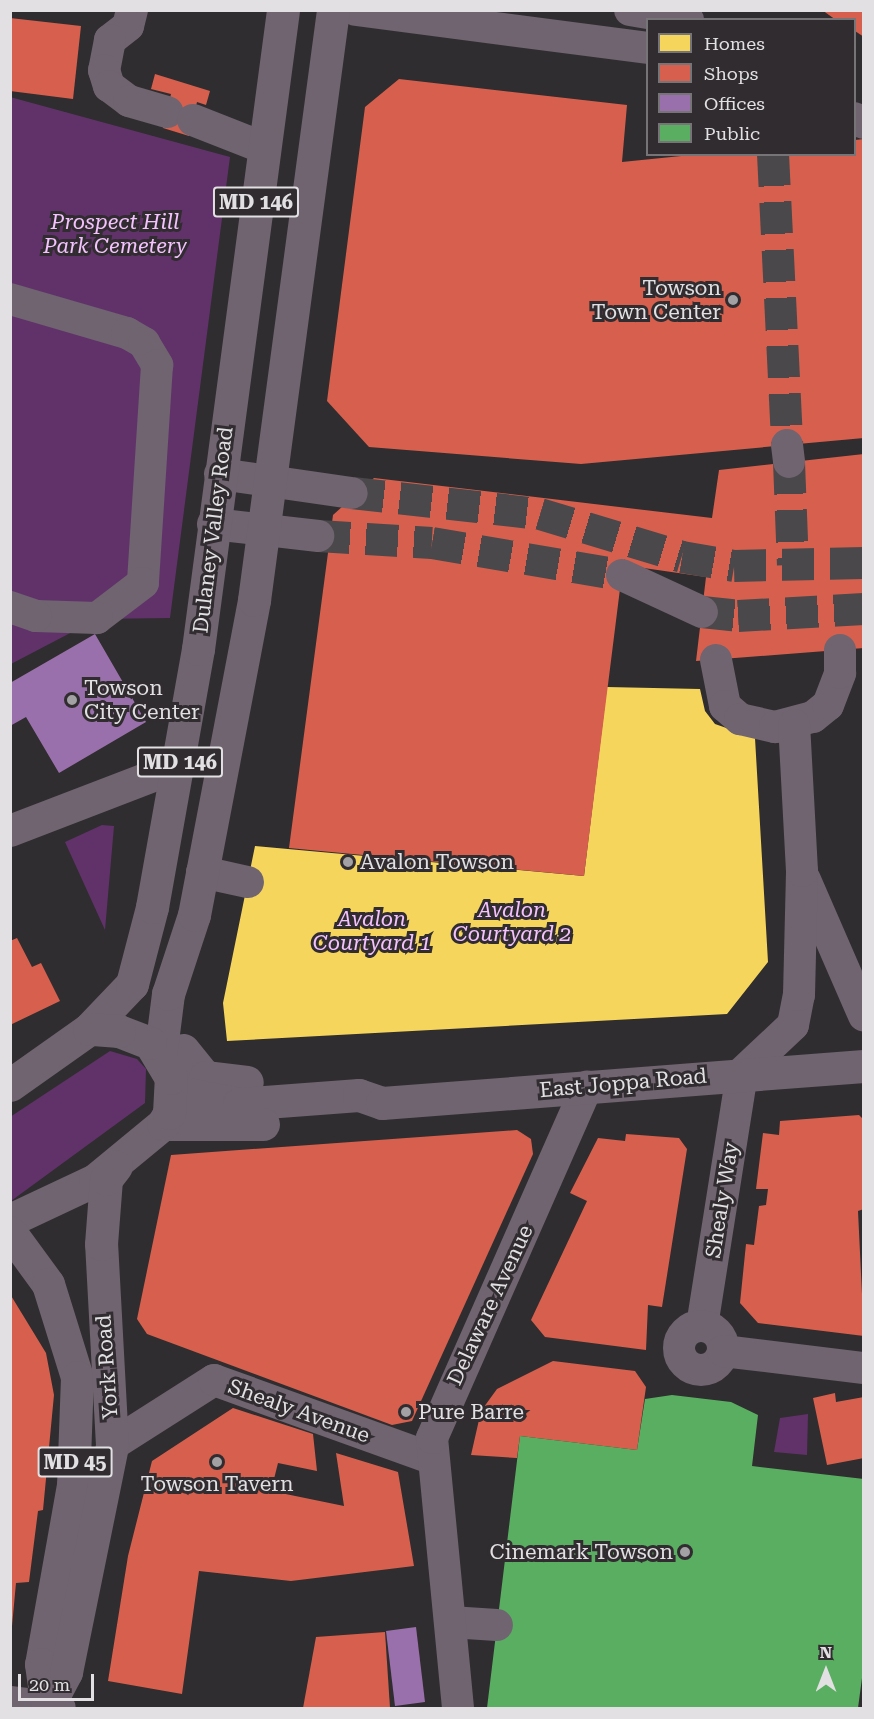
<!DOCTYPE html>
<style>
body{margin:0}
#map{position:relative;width:874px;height:1719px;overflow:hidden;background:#2f2d2f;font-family:"Roboto Serif",serif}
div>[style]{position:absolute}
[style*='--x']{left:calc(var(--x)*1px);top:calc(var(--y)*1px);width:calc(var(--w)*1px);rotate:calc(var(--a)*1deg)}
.green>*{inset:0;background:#603269}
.homes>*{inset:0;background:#f6d55c}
.shops>*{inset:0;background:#d6604d}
.offices>*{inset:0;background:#9970ab}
.public>*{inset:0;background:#5aae61}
.minor-tunnel>*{height:32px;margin-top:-16px;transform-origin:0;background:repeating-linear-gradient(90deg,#4a484a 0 32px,transparent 0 48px)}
.minor>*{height:32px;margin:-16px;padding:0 16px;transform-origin:16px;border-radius:16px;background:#6f6470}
.minor>.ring{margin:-16px;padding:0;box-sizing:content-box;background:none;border:32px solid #6f6470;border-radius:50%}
.major>*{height:33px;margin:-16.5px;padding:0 16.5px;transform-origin:16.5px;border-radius:16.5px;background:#6f6470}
.dots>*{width:16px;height:16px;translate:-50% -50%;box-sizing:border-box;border:3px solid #302c30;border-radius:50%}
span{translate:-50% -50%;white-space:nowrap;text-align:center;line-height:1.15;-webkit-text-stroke:6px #302c30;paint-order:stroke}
.shield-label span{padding:2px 4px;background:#302c30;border:2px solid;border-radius:4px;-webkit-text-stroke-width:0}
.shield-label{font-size:20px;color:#e2e0e2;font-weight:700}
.park-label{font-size:21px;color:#f4c2fd;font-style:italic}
.poi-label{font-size:21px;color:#e2e0e2}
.right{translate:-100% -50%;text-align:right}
.left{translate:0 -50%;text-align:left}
.street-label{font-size:21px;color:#e2e0e2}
.frame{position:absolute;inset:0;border:12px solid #e2e0e2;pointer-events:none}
.legend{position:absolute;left:646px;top:18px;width:210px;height:138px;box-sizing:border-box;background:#302c30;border:2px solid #777477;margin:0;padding:8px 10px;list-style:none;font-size:18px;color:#e2e0e2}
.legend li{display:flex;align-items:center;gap:12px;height:30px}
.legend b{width:30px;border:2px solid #777477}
.north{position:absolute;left:796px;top:1641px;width:60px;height:60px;-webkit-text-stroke:4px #302c30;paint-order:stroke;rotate:0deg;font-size:16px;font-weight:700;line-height:24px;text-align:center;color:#e2e0e2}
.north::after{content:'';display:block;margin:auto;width:21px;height:27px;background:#e2e0e2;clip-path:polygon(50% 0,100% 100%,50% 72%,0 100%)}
.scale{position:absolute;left:18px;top:1674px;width:76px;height:27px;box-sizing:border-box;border:3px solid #e2e0e2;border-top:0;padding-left:8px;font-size:18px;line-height:21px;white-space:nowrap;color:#e2e0e2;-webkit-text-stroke:4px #302c30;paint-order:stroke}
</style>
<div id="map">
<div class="green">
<i style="clip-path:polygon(10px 97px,230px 157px,170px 618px,97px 619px,11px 664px)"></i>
<i style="clip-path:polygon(102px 825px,114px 826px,105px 930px,65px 842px)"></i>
<i style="clip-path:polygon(110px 1051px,137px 1059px,146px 1069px,145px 1103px,11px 1201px,10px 1117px)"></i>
<i style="clip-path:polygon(808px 1414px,807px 1455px,774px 1452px,780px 1418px)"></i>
</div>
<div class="homes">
<i style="clip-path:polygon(607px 687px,700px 689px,705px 711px,715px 724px,755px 738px,768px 962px,727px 1014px,227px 1041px,223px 1003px,255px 846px,584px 876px)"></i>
</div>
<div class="shops">
<i style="clip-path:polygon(822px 10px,864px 10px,864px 37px,855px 31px,855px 20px,836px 20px)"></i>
<i style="clip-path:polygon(10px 18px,81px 26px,73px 99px,10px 91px)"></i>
<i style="clip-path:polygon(155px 74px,210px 91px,206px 105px,197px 102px,189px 136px,163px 128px,171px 94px,151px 89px)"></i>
<i style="clip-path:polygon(399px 79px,627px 105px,622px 162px,701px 154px,855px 154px,855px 140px,864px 139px,864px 438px,581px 464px,369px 447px,327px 401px,365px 107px)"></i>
<i style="clip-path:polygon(864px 454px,864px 648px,696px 661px,706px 577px,623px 565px,584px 876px,289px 848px,333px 515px,374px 478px,712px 518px,719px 470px)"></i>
<i style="clip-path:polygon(17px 938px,32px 967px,41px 963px,60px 1001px,10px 1025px,10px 941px)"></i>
<i style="clip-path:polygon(859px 1115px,864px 1120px,864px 1209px,858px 1211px,864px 1336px,758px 1323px,740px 1303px,746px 1244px,754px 1245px,759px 1206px,766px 1205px,768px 1189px,756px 1189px,763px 1133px,779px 1135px,780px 1121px)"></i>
<i style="clip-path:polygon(517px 1130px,531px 1139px,533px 1154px,412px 1421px,392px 1425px,147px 1334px,137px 1319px,171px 1155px)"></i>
<i style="clip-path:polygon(626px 1134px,679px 1138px,687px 1149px,662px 1307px,648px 1305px,646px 1350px,545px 1337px,531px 1320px,587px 1201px,570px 1193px,598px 1138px,625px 1141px)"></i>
<i style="clip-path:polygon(10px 1294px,46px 1353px,54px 1395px,43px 1510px,38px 1511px,29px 1582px,16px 1583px,12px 1626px)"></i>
<i style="clip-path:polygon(553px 1361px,635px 1371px,646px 1387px,637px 1450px,520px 1436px,517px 1458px,471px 1455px,481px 1411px,497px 1389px)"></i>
<i style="clip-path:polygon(835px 1393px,836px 1402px,864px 1397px,864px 1458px,827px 1465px,813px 1398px)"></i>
<i style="clip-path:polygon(233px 1408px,313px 1434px,317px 1471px,278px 1463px,271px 1491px,344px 1506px,336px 1453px,398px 1472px,414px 1566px,291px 1581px,199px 1571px,182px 1694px,108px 1681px,128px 1556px,152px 1461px)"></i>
<i style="clip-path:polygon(385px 1632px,390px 1708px,303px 1708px,316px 1637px)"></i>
</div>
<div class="offices">
<i style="clip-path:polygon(95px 634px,146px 722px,59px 773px,26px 717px,10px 726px,10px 683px)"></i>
<i style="clip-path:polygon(416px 1627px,425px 1702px,395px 1706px,386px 1631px)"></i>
</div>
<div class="public">
<i style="clip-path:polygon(672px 1395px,731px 1402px,758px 1415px,752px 1466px,864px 1479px,864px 1663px,858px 1708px,487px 1708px,520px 1436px,637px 1450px,645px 1399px)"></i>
</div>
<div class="minor-tunnel">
<i style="--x:773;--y:154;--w:291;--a:87.2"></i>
<i style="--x:789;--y:462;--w:103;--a:87.8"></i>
<i style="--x:352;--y:493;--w:189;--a:6.4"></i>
<i style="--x:540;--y:514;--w:148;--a:16.8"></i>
<i style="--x:682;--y:557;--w:53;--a:9.8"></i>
<i style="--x:734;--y:566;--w:130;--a:-1.3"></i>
<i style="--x:318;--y:536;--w:114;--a:3.5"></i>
<i style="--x:432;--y:543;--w:193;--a:9.6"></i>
<i style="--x:702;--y:612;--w:36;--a:6"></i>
<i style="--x:738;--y:616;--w:126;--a:-3.2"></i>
</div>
<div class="minor">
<i style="--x:132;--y:10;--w:16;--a:104"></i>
<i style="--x:128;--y:26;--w:23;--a:142"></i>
<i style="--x:110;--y:40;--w:31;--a:101"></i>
<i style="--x:104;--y:70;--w:17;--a:73"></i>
<i style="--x:109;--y:86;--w:25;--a:37"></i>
<i style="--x:129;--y:101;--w:40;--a:16"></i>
<i style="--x:356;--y:10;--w:294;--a:7.4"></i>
<i style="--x:630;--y:10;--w:59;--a:9.8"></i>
<i style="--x:854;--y:118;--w:11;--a:27"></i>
<i style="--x:193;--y:120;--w:76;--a:21.5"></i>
<i style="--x:10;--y:299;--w:122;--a:16.2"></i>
<i style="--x:127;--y:333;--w:20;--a:30"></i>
<i style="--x:144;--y:343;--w:26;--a:59"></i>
<i style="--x:157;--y:365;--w:218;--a:93.7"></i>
<i style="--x:143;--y:583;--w:58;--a:142.7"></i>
<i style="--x:97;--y:618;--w:61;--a:-178.1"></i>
<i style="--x:36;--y:616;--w:28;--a:-161"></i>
<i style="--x:787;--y:445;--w:17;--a:83"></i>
<i style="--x:220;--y:474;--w:133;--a:8.2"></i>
<i style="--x:213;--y:524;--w:106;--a:6.5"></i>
<i style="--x:622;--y:575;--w:88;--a:24.8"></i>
<i style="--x:716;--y:660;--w:47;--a:78.9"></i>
<i style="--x:725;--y:706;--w:20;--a:41"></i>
<i style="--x:740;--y:719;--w:36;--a:13"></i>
<i style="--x:775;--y:727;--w:39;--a:-15"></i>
<i style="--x:813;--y:717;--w:19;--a:-39"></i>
<i style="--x:828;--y:705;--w:34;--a:-69"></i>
<i style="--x:840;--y:673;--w:23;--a:-90"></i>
<i style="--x:10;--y:831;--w:181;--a:-21"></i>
<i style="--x:202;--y:872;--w:47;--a:12.3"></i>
<i style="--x:805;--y:880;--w:148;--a:66.5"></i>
<i style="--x:702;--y:1326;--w:256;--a:-81"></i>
<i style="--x:742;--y:1073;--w:70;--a:-43.3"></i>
<i style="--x:793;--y:1025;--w:31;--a:-79"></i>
<i style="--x:799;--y:995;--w:124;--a:-88.6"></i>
<i style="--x:802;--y:871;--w:146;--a:-93.1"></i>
<i class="ring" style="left:679px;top:1326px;width:12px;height:12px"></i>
<i style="--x:723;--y:1351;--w:142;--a:6.9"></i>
<i style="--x:112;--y:1445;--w:121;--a:-32.5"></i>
<i style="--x:214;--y:1380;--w:231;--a:19.8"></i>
<i style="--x:450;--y:1622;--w:47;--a:3.7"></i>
<i style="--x:10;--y:1702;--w:50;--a:6.8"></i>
<i style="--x:458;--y:1708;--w:271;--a:-95.5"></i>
<i style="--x:432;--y:1438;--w:384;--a:-66.2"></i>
</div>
<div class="major">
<i style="--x:183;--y:1050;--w:35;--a:51"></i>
<i style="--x:205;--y:1077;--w:42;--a:6.8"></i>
<i style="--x:160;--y:1057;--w:64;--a:-82.8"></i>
<i style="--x:168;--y:994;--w:83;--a:-71.8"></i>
<i style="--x:194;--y:915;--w:321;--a:-79.2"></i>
<i style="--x:254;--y:600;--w:595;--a:-82.37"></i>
<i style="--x:10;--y:1085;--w:97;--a:-35.3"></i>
<i style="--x:89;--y:1029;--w:62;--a:-46.3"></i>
<i style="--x:132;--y:984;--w:80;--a:-75.4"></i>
<i style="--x:152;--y:907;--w:262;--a:-79.9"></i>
<i style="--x:198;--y:649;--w:645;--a:-82.42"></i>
<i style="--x:174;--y:1091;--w:66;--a:11.3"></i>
<i style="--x:239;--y:1104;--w:120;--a:-4.3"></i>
<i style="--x:359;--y:1095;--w:24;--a:19"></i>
<i style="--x:382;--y:1103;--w:483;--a:-4.4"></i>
<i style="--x:163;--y:1124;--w:100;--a:0"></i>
<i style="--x:10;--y:1220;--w:94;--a:-25.2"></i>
<i style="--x:95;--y:1180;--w:88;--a:-39.5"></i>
<i style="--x:163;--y:1124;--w:13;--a:-61"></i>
<i style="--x:169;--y:1113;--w:35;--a:-87"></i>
<i style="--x:171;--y:1078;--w:41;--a:-121"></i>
<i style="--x:150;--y:1043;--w:33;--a:-159"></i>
<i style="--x:119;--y:1031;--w:30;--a:-176"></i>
<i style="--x:10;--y:1232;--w:64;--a:53.8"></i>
<i style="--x:48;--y:1284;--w:97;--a:72.7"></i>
<i style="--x:77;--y:1377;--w:108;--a:92.1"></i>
<i style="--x:73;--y:1485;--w:182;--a:100.1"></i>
<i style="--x:41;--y:1664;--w:43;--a:82.1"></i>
<i style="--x:47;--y:1708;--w:41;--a:-62.2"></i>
<i style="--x:66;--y:1672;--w:232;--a:-78.5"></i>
<i style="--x:112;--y:1445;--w:201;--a:-93.1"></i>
<i style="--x:101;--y:1244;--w:65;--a:-85.6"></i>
<i style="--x:106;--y:1179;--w:16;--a:-52"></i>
</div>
<div class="dots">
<i style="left:733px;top:300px;background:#a3a1a3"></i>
<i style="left:72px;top:700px;background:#a3a1a3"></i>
<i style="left:348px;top:862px;background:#a3a1a3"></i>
<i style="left:406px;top:1412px;background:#a3a1a3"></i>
<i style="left:217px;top:1462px;background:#a3a1a3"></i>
<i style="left:685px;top:1552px;background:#a3a1a3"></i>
</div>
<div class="shield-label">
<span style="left:256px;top:202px">MD 146</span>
<span style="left:180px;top:762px">MD 146</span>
<span style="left:75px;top:1462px">MD 45</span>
</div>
<div class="park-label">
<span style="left:115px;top:234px">Prospect Hill<br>Park Cemetery</span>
<span style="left:512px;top:922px">Avalon<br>Courtyard 2</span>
<span style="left:372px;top:931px">Avalon<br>Courtyard 1</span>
</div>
<div class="poi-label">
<span class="right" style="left:721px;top:300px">Towson<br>Town Center</span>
<span class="left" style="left:84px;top:700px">Towson<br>City Center</span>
<span class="left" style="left:360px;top:862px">Avalon Towson</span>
<span class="left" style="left:418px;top:1412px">Pure Barre</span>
<span style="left:217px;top:1484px">Towson Tavern</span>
<span class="right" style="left:673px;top:1552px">Cinemark Towson</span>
</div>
<div class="street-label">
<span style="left:213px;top:530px;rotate:-83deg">Dulaney Valley Road</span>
<span style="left:623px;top:1083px;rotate:-5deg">East Joppa Road</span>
<span style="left:722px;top:1200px;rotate:-81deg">Shealy Way</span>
<span style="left:490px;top:1305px;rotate:-65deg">Delaware Avenue</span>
<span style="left:107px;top:1367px;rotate:-94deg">York Road</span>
<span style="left:299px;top:1411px;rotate:20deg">Shealy Avenue</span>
</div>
<div class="frame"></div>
<ul class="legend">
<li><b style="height:16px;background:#f6d55c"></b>Homes</li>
<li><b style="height:16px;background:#d6604d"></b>Shops</li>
<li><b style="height:16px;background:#9970ab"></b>Offices</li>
<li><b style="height:16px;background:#5aae61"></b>Public</li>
</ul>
<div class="north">N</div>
<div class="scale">20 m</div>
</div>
